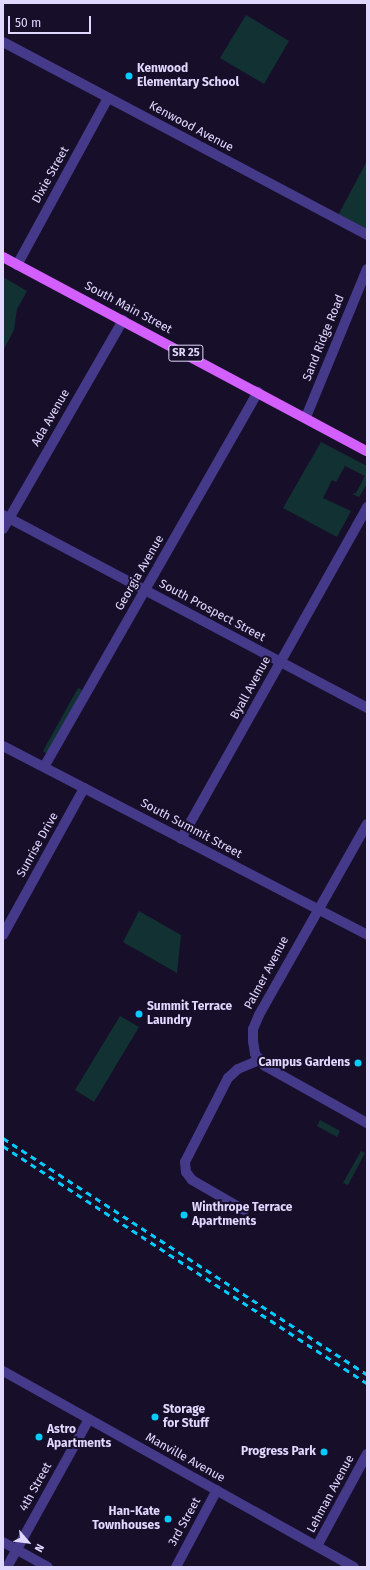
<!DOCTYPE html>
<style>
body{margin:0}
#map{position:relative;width:370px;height:1570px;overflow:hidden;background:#170f29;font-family:"Fira Sans",sans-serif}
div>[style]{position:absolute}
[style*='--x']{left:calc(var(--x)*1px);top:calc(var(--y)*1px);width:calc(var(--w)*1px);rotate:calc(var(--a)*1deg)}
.green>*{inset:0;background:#123133}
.minor>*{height:10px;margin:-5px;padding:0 5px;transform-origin:5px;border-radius:5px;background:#453989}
.major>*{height:10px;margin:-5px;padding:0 5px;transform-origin:5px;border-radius:5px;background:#d45fff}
.rail>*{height:3px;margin-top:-1.5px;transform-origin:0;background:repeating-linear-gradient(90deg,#04ccff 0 6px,transparent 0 11px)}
.dots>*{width:11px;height:11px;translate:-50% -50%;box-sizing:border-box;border:2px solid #170f29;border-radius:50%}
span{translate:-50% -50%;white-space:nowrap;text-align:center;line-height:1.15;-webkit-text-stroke:4px #170f29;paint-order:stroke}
.shield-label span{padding:1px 3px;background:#170f29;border:1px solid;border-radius:3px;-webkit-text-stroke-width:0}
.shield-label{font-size:11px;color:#e0d8ff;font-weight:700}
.poi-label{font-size:12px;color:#e0d8ff;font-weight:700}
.left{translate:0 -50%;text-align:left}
.right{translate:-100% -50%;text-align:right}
.street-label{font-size:12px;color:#e0d8ff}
.frame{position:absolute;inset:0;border:4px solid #e0d8ff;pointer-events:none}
.north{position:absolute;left:8px;top:1522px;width:40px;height:40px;-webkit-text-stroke:3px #170f29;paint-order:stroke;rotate:118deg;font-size:11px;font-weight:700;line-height:16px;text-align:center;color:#e0d8ff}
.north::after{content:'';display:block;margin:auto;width:14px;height:18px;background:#e0d8ff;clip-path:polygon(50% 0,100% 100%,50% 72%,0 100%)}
.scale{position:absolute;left:8px;top:16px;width:83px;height:18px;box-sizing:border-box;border:2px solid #e0d8ff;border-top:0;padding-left:5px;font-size:12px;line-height:14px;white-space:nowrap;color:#e0d8ff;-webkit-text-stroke:3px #170f29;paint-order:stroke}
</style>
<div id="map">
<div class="green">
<i style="clip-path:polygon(246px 15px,289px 41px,264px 84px,220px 58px)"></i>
<i style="clip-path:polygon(367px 161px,367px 235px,336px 219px)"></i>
<i style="clip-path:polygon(3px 277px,27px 291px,17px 309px,14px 330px,3px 351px)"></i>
<i style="clip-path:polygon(321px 442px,367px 466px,367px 484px,359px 497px,352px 494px,356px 493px,365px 476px,345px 466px,336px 482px,332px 480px,323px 498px,351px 511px,337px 537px,283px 508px)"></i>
<i style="clip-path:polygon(78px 688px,82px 690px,47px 754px,43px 751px)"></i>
<i style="clip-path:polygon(139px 911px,181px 935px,177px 973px,123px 942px)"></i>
<i style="clip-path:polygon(120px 1016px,139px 1027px,94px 1102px,75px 1090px)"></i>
<i style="clip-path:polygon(320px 1120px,340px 1131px,337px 1137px,317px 1126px)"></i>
<i style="clip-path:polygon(361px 1151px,365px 1153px,348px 1185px,343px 1183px)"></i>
</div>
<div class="minor">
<i style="--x:3;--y:42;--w:412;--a:27.9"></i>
<i style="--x:17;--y:265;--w:190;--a:-61.4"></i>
<i style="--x:306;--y:417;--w:160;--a:-67.6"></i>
<i style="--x:3;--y:515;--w:412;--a:27.9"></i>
<i style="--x:3;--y:529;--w:241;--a:-60.1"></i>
<i style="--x:3;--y:746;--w:410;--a:27.4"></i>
<i style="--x:44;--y:767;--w:432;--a:-60.3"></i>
<i style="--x:367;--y:824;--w:219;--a:119.5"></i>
<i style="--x:259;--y:1015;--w:15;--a:113"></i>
<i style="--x:253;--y:1029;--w:12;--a:90"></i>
<i style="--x:253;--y:1041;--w:13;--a:81"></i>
<i style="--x:255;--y:1054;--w:16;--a:50"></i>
<i style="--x:265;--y:1066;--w:117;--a:29.2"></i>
<i style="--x:181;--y:839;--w:381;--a:-60.7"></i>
<i style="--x:3;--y:935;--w:168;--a:-61.1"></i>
<i style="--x:244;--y:1210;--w:60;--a:-150"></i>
<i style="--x:192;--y:1180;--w:10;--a:-127"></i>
<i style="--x:186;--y:1172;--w:10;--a:-96"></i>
<i style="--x:185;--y:1162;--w:94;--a:-62.9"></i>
<i style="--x:228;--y:1078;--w:13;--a:-42"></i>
<i style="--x:238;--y:1069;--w:23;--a:-23"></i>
<i style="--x:3;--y:1371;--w:402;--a:29.2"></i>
<i style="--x:3;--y:1542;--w:51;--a:29.1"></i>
<i style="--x:317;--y:1546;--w:105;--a:-61.5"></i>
<i style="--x:7;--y:1567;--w:169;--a:-61"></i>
<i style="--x:176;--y:1567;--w:87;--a:-62"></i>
</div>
<div class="major">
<i style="--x:3;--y:257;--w:412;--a:28.1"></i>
</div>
<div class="rail">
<i style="--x:3;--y:1138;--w:434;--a:33"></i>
<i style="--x:3;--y:1146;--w:434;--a:33.1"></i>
</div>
<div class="dots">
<i style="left:129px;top:76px;background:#04ccff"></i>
<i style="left:139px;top:1014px;background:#04ccff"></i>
<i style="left:358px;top:1063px;background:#04ccff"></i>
<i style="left:184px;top:1215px;background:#04ccff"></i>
<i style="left:155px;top:1417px;background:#04ccff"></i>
<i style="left:39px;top:1437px;background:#04ccff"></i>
<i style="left:324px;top:1452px;background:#04ccff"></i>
<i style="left:168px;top:1519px;background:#04ccff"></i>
</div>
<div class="shield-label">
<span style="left:186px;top:353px">SR 25</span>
</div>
<div class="poi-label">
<span class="left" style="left:137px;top:76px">Kenwood<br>Elementary School</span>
<span class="left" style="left:147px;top:1014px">Summit Terrace<br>Laundry</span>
<span class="right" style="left:350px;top:1063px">Campus Gardens</span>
<span class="left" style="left:192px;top:1215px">Winthrope Terrace<br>Apartments</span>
<span class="left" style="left:163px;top:1417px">Storage<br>for Stuff</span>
<span class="left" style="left:47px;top:1437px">Astro<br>Apartments</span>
<span class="right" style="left:316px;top:1452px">Progress Park</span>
<span class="right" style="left:160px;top:1519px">Han-Kate<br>Townhouses</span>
</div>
<div class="street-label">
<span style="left:191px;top:127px;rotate:28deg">Kenwood Avenue</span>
<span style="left:51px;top:175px;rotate:-61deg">Dixie Street</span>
<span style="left:128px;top:308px;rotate:28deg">South Main Street</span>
<span style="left:324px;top:338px;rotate:-68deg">Sand Ridge Road</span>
<span style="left:51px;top:418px;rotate:-60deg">Ada Avenue</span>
<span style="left:140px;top:573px;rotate:-60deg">Georgia Avenue</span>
<span style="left:212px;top:611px;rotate:28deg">South Prospect Street</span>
<span style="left:251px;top:688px;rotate:-61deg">Byall Avenue</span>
<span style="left:191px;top:829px;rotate:28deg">South Summit Street</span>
<span style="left:38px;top:845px;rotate:-61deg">Sunrise Drive</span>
<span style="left:267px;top:973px;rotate:-62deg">Palmer Avenue</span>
<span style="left:185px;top:1458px;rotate:29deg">Manville Avenue</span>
<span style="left:36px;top:1487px;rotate:-61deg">4th Street</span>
<span style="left:331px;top:1494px;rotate:-62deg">Lehman Avenue</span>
<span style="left:185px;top:1522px;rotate:-61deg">3rd Street</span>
</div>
<div class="frame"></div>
<div class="north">N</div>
<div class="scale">50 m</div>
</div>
